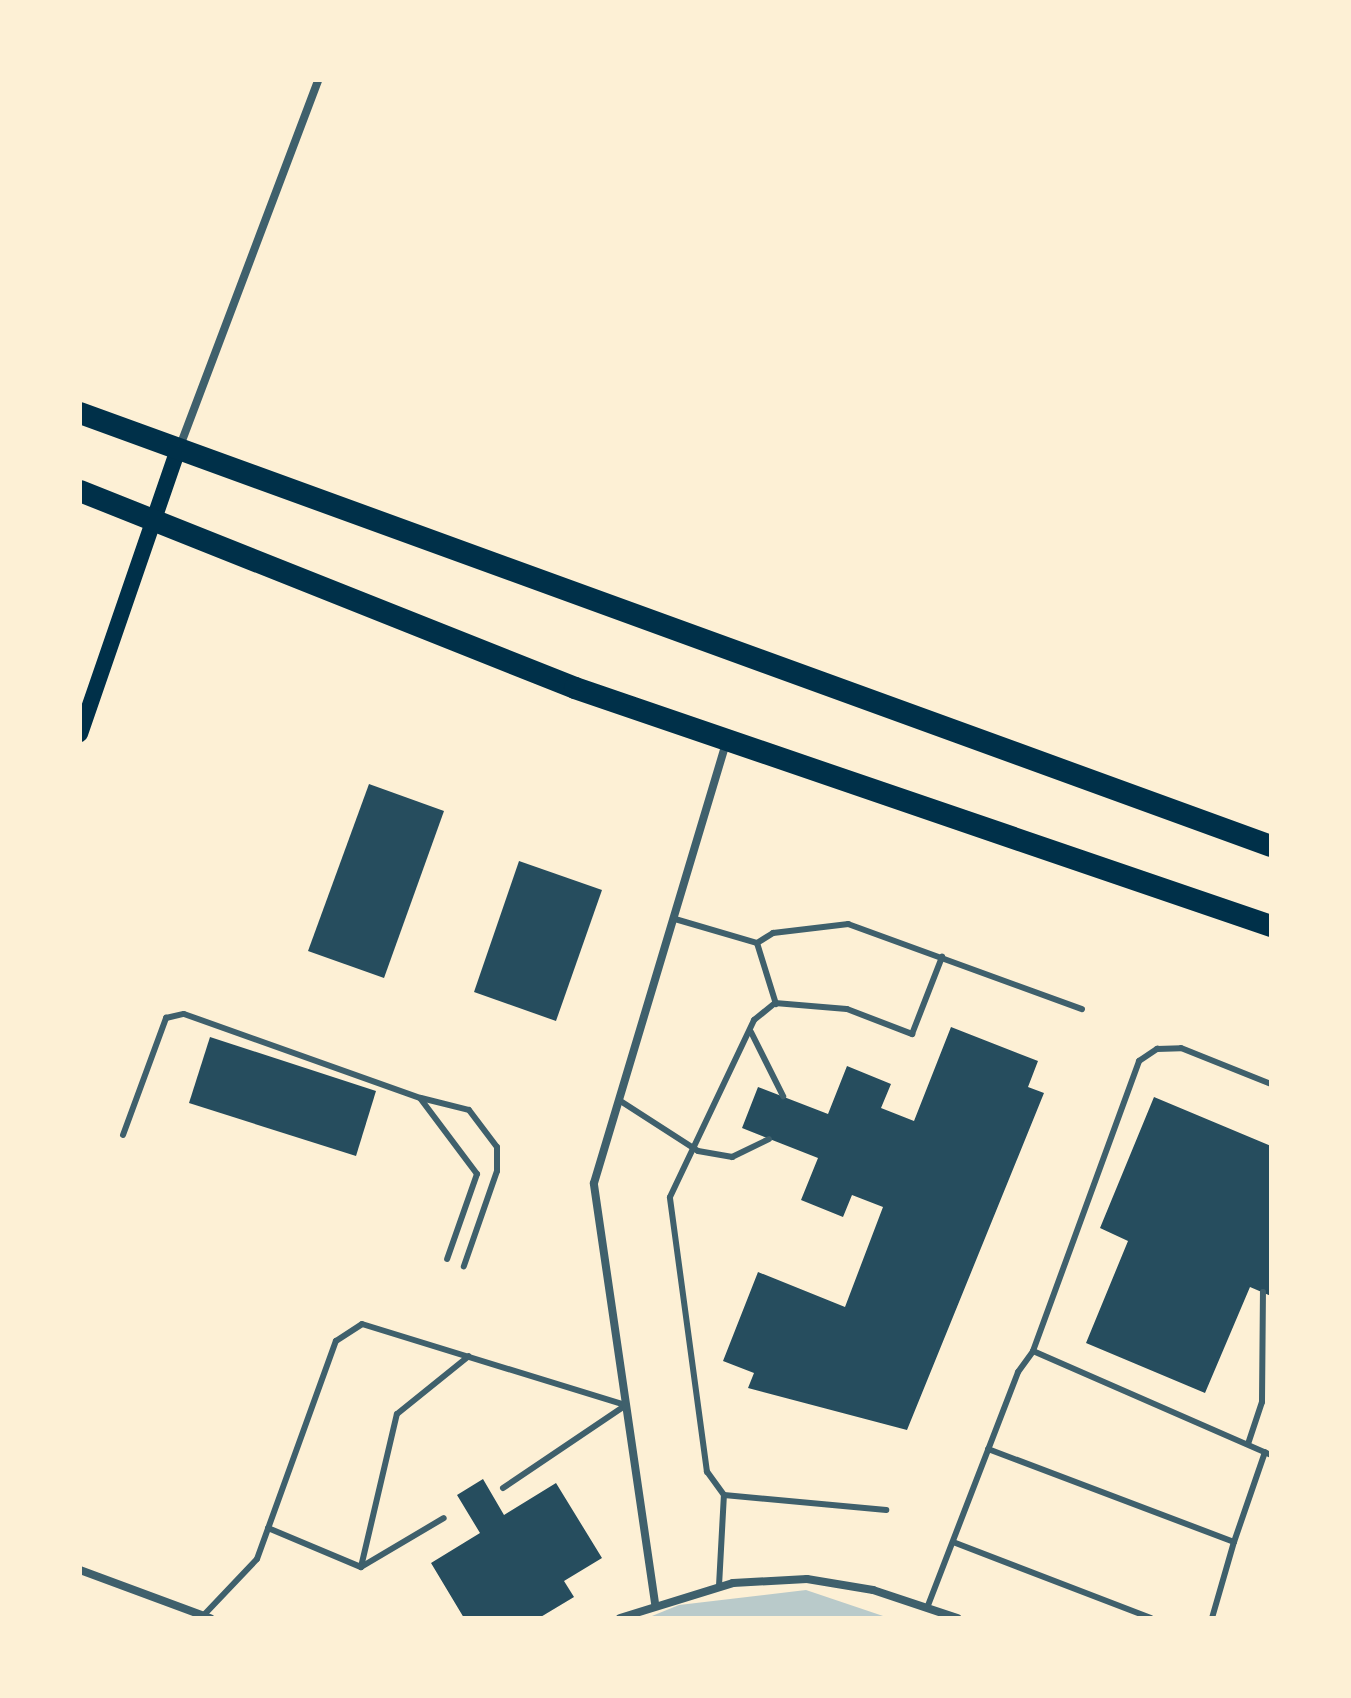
<!DOCTYPE html>
<style>
body{margin:0}
#map{position:relative;width:1351px;height:1698px;overflow:hidden;background:#fdf0d5;font-family:Figtree,sans-serif}
div>[style]{position:absolute}
[style*='--x']{left:calc(var(--x)*1px);top:calc(var(--y)*1px);width:calc(var(--w)*1px);rotate:calc(var(--a)*1deg)}
.green>*{inset:0;background:#b9caca}
.building>*{inset:0;background:#264d5e}
.service>*{height:6px;margin:-3px;padding:0 3px;transform-origin:3px;border-radius:3px;background:#3f606c}
.minor>*{height:8px;margin:-4px;padding:0 4px;transform-origin:4px;border-radius:4px;background:#3f606c}
.secondary>*{height:16px;margin:-8px;padding:0 8px;transform-origin:8px;border-radius:8px;background:#003049}
.trunk>*{height:22px;margin:-11px;padding:0 11px;transform-origin:11px;border-radius:11px;background:#003049}
span{translate:-50% -50%;white-space:nowrap;text-align:center;line-height:1.15;-webkit-text-stroke:7px #fdf0d5;paint-order:stroke}
.frame{position:absolute;inset:0;border:82px solid #fdf0d5;pointer-events:none}
</style>
<div id="map">
<div class="green">
<i style="clip-path:polygon(806px 1590px,889px 1618px,647px 1618px,679px 1605px)"></i>
</div>
<div class="building">
<i style="clip-path:polygon(369px 784px,444px 811px,384px 978px,308px 951px)"></i>
<i style="clip-path:polygon(519px 861px,602px 890px,556px 1021px,474px 992px)"></i>
<i style="clip-path:polygon(951px 1027px,1038px 1061px,1028px 1087px,1044px 1093px,907px 1430px,748px 1388px,754px 1373px,723px 1361px,758px 1272px,845px 1307px,883px 1207px,852px 1195px,843px 1217px,801px 1200px,818px 1158px,742px 1128px,758px 1087px,828px 1114px,847px 1066px,891px 1084px,881px 1108px,914px 1121px)"></i>
<i style="clip-path:polygon(210px 1037px,376px 1091px,356px 1156px,189px 1103px)"></i>
<i style="clip-path:polygon(1154px 1097px,1271px 1146px,1271px 1296px,1250px 1287px,1205px 1393px,1086px 1343px,1128px 1241px,1100px 1228px)"></i>
<i style="clip-path:polygon(483px 1479px,504px 1515px,556px 1483px,602px 1558px,564px 1581px,574px 1597px,539px 1618px,464px 1618px,431px 1563px,480px 1533px,457px 1495px)"></i>
</div>
<div class="service">
<i style="--x:675;--y:919;--w:85;--a:16.3"></i>
<i style="--x:757;--y:943;--w:19;--a:-32"></i>
<i style="--x:773;--y:933;--w:76;--a:-6.8"></i>
<i style="--x:848;--y:924;--w:249;--a:20"></i>
<i style="--x:757;--y:943;--w:64;--a:72.7"></i>
<i style="--x:751;--y:1032;--w:72;--a:63.4"></i>
<i style="--x:421;--y:1098;--w:49;--a:14"></i>
<i style="--x:469;--y:1110;--w:46;--a:52.9"></i>
<i style="--x:497;--y:1147;--w:24;--a:90"></i>
<i style="--x:497;--y:1171;--w:101;--a:109.2"></i>
<i style="--x:622;--y:1102;--w:90;--a:32.8"></i>
<i style="--x:698;--y:1151;--w:35;--a:10"></i>
<i style="--x:732;--y:1157;--w:41;--a:-25.9"></i>
<i style="--x:123;--y:1135;--w:125;--a:-69.8"></i>
<i style="--x:166;--y:1018;--w:18;--a:-13"></i>
<i style="--x:184;--y:1014;--w:251;--a:19.6"></i>
<i style="--x:420;--y:1098;--w:95;--a:53.1"></i>
<i style="--x:477;--y:1174;--w:90;--a:109.4"></i>
<i style="--x:1033;--y:1351;--w:309;--a:-69.9"></i>
<i style="--x:1139;--y:1061;--w:22;--a:-34"></i>
<i style="--x:1157;--y:1049;--w:24;--a:-2"></i>
<i style="--x:1181;--y:1048;--w:97;--a:21.8"></i>
<i style="--x:1248;--y:1444;--w:44;--a:-71.6"></i>
<i style="--x:1262;--y:1402;--w:110;--a:-89.5"></i>
<i style="--x:988;--y:1449;--w:263;--a:20.7"></i>
<i style="--x:1234;--y:1542;--w:95;--a:-71"></i>
<i style="--x:503;--y:1488;--w:148;--a:-34"></i>
<i style="--x:724;--y:1495;--w:29;--a:-126"></i>
<i style="--x:707;--y:1472;--w:277;--a:-97.7"></i>
<i style="--x:670;--y:1197;--w:196;--a:-64.6"></i>
<i style="--x:754;--y:1020;--w:27;--a:-39"></i>
<i style="--x:775;--y:1003;--w:72;--a:4.8"></i>
<i style="--x:847;--y:1009;--w:70;--a:21"></i>
<i style="--x:912;--y:1034;--w:83;--a:-68.7"></i>
<i style="--x:268;--y:1528;--w:101;--a:22.8"></i>
<i style="--x:361;--y:1567;--w:157;--a:-76.8"></i>
<i style="--x:397;--y:1414;--w:92;--a:-38.9"></i>
<i style="--x:953;--y:1542;--w:212;--a:21"></i>
<i style="--x:361;--y:1567;--w:96;--a:-30.6"></i>
<i style="--x:719;--y:1586;--w:91;--a:-86.9"></i>
<i style="--x:724;--y:1495;--w:163;--a:5.3"></i>
<i style="--x:927;--y:1608;--w:253;--a:-68.9"></i>
<i style="--x:1018;--y:1372;--w:26;--a:-54"></i>
<i style="--x:1033;--y:1351;--w:260;--a:23.6"></i>
<i style="--x:201;--y:1618;--w:81;--a:-46.5"></i>
<i style="--x:257;--y:1559;--w:232;--a:-70.1"></i>
<i style="--x:336;--y:1341;--w:31;--a:-33"></i>
<i style="--x:362;--y:1324;--w:276;--a:17.1"></i>
<i style="--x:1212;--y:1618;--w:79;--a:-73.9"></i>
</div>
<div class="minor">
<i style="--x:180;--y:446;--w:391;--a:-69.3"></i>
<i style="--x:80;--y:1570;--w:139;--a:20.3"></i>
<i style="--x:655;--y:1603;--w:424;--a:-98.3"></i>
<i style="--x:594;--y:1183;--w:462;--a:-73.3"></i>
<i style="--x:620;--y:1618;--w:118;--a:-17.2"></i>
<i style="--x:733;--y:1583;--w:74;--a:-3.1"></i>
<i style="--x:807;--y:1579;--w:67;--a:9.5"></i>
<i style="--x:873;--y:1590;--w:89;--a:18.4"></i>
</div>
<div class="secondary">
<i style="--x:80;--y:734;--w:300;--a:-71"></i>
</div>
<div class="trunk">
<i style="--x:80;--y:413;--w:1267;--a:19.98"></i>
<i style="--x:80;--y:491;--w:533;--a:21.7"></i>
<i style="--x:575;--y:688;--w:736;--a:18.88"></i>
</div>
<div class="frame"></div>
</div>
